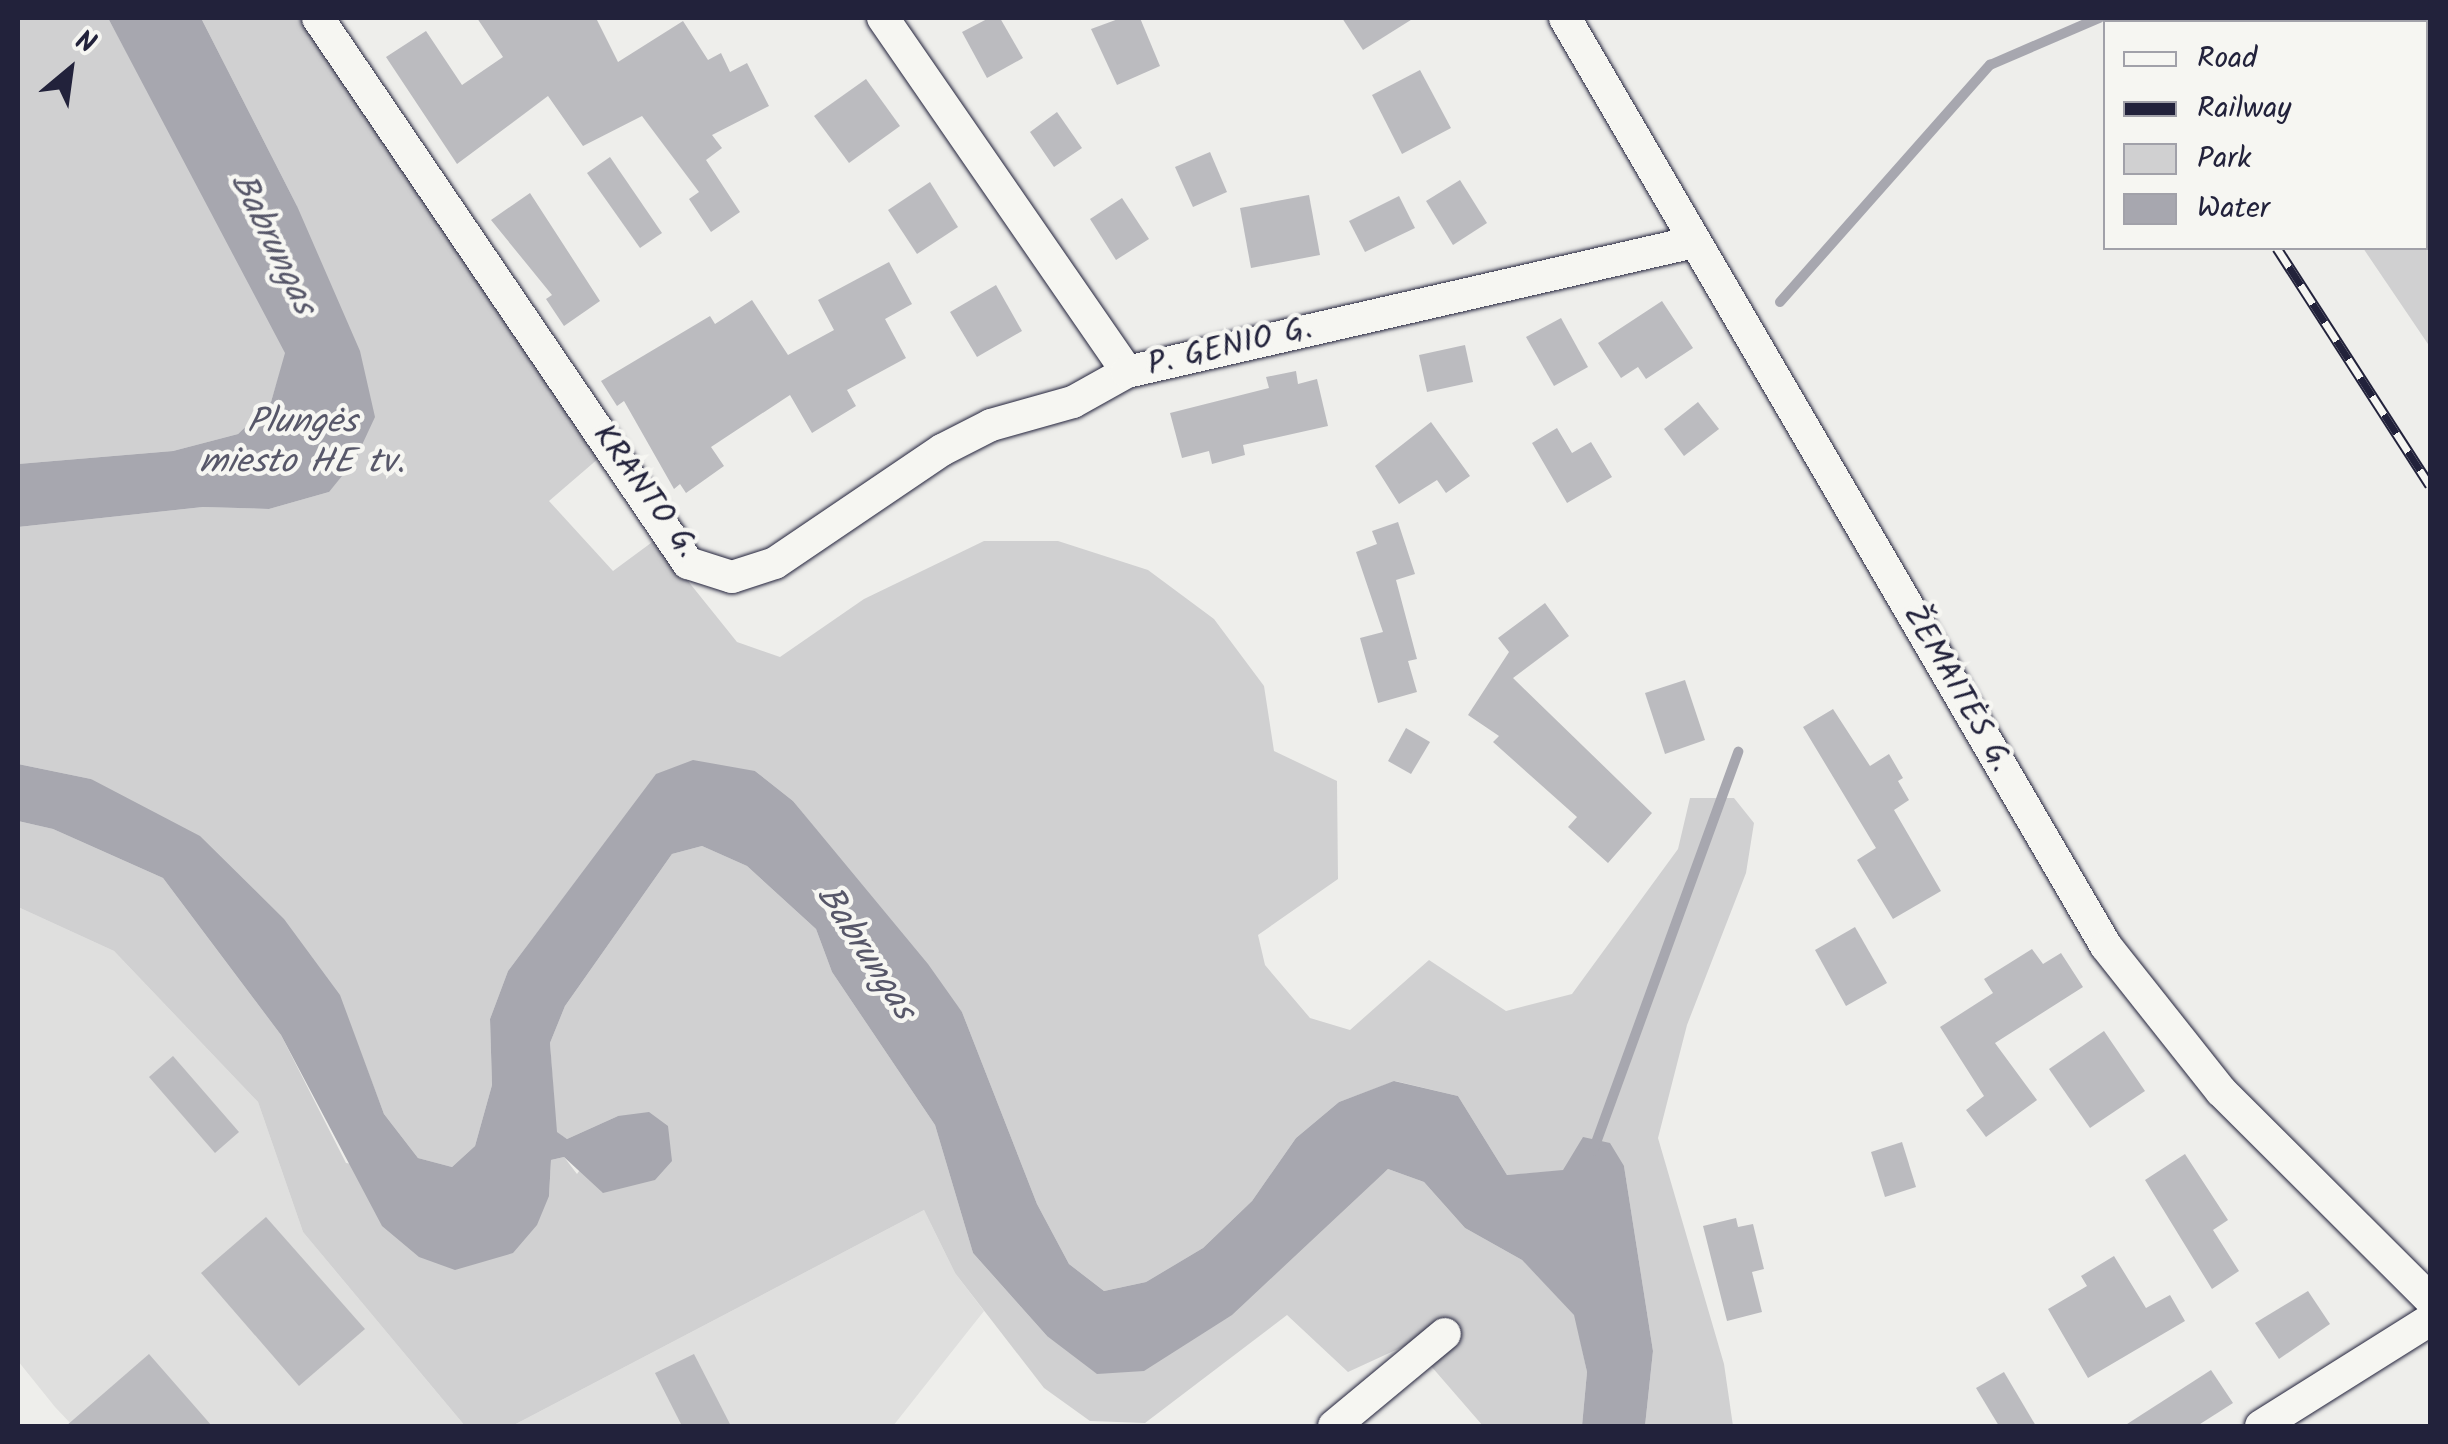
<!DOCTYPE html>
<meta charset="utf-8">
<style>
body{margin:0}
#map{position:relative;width:2448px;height:1444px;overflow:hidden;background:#eeeeeb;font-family:Kalam,sans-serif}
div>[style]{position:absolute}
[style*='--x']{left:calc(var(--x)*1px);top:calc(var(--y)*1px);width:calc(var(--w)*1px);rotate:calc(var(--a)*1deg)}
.built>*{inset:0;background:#dfdfde}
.green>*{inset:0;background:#d0d0d1}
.water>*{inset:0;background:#a7a7af}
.stream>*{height:10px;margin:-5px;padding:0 5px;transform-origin:5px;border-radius:5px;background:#a7a7af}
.building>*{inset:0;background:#bbbbbf}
.roads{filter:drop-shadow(0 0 2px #22223b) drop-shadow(0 0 2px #22223b)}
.street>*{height:32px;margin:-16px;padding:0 16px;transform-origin:16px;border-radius:16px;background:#f6f6f2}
.rail>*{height:11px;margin-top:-5.5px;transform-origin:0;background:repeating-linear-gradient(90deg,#f6f6f2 0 22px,#22223b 0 44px);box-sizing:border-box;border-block:2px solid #22223b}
span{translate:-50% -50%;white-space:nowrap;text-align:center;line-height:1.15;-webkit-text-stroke:9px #f6f6f2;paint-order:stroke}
.street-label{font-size:32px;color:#22223b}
.water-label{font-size:35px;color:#575769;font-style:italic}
.frame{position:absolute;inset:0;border:20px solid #22223b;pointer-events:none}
.legend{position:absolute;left:2103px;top:20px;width:325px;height:230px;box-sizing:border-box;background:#f6f6f2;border:2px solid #a1a1a9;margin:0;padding:12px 18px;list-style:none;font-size:30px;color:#22223b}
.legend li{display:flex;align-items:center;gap:20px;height:50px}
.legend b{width:50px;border:2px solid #a1a1a9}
.north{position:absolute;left:20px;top:20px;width:100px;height:100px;-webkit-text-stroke:8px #f6f6f2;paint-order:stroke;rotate:29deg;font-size:28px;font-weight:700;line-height:40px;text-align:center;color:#22223b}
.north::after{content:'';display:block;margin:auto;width:35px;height:45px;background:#22223b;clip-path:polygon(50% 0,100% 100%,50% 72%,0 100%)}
</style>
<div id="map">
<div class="built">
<i style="clip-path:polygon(18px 907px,114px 951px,258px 1102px,303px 1232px,465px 1426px,73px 1426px,55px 1407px,18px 1361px)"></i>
<i style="clip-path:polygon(924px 1210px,955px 1273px,984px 1311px,893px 1426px,512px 1426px)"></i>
</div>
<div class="green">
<i style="clip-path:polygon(18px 18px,108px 18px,251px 281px,286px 353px,271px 402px,238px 434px,173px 451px,18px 464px)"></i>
<i style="clip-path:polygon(201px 18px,301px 18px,599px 458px,549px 501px,613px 571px,655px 540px,737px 642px,780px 657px,864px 599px,984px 541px,1058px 541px,1148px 570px,1214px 619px,1264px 686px,1274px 751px,1337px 781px,1338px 879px,1258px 935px,1265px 965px,1310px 1018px,1350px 1030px,1429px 960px,1506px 1011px,1572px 994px,1678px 849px,1690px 798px,1734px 798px,1754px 823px,1746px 873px,1687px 1025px,1658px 1138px,1724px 1364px,1733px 1426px,1645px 1426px,1653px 1351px,1624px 1166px,1507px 1175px,1458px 1096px,1395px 1081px,1339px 1102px,1296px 1138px,1252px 1201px,1203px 1248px,1146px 1282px,1104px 1291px,1069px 1264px,1037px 1204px,962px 1012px,793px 801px,755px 771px,657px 774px,508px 971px,490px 1019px,492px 1085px,475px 1146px,452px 1167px,418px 1158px,384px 1114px,339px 995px,91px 779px,18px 764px,18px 527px,203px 507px,269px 509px,329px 492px,297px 206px)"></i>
<i style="clip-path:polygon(2426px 123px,2430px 130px,2430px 347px,2363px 248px,2426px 248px)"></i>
<i style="clip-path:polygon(18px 821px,53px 829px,163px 878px,281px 1035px,346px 1163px,549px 1196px,551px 1160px,564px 1157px,577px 1174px,618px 1116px,567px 1139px,556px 1132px,550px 1043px,565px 1006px,672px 854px,702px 846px,747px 866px,816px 929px,832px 972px,935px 1125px,973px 1253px,1047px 1336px,1335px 1215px,1388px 1169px,1424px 1182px,1465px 1228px,1522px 1260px,1575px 1315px,1587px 1372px,1582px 1426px,1483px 1426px,1411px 1343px,1348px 1372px,1287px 1315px,1145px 1423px,1090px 1421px,1044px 1388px,955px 1273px,924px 1210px,512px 1426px,465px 1426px,303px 1232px,258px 1102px,114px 951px,18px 907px)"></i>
</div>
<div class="water">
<i style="clip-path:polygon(108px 18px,201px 18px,297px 206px,360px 351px,375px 417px,355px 460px,329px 492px,269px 509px,203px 507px,18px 527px,18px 464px,173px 451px,238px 434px,271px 402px,285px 353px)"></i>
<i style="clip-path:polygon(693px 760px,755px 771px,793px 801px,928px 964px,962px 1012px,1037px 1204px,1069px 1264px,1104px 1291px,1146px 1282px,1203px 1248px,1252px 1201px,1296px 1138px,1339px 1102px,1394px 1081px,1458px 1096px,1507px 1175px,1563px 1170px,1583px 1137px,1610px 1143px,1624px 1166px,1653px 1351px,1645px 1426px,1582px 1426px,1587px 1372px,1574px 1315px,1522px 1260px,1465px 1228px,1424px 1182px,1388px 1169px,1232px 1315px,1144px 1371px,1097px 1374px,1047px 1336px,973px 1253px,935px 1125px,832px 972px,816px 929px,747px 866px,702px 846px,672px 854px,565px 1006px,550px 1043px,557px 1132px,567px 1139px,618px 1116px,649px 1112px,668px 1126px,672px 1161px,655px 1180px,603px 1193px,564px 1157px,551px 1160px,549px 1196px,537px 1225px,513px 1253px,455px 1270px,419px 1257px,382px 1226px,281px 1035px,163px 878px,53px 829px,18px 821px,18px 764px,91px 779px,200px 836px,284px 919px,340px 995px,384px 1114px,418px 1158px,452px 1167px,475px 1146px,492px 1085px,490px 1019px,508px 971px,656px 774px)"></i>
</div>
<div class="stream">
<i style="--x:1780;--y:302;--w:317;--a:-48.5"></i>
<i style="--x:1990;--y:65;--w:119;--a:-23.3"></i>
<i style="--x:1593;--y:1151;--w:425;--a:-70"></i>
</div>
<div class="building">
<i style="clip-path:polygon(477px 18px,596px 18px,618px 62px,683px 21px,708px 60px,721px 53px,730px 72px,747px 63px,769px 106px,712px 135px,722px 148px,706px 160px,740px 212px,711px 232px,689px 199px,699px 192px,642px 116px,583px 146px,548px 96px,457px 164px,386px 57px,426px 31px,462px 85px,503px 57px)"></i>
<i style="clip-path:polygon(989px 18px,1000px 18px,1023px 58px,987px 78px,962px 32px)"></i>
<i style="clip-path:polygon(1121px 18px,1140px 18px,1160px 66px,1117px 85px,1091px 29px)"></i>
<i style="clip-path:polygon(1342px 18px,1414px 18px,1363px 50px)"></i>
<i style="clip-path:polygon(1420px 70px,1451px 128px,1402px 154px,1372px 95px)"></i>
<i style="clip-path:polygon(866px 79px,900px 126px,849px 163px,814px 116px)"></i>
<i style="clip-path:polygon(1057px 112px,1082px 148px,1054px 167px,1030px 132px)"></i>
<i style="clip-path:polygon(1210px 152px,1227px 192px,1193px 207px,1175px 167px)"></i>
<i style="clip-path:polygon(610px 157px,662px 233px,640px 248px,587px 173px)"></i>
<i style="clip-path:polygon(1460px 180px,1487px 223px,1453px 245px,1426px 201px)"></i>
<i style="clip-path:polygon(930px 182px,958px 227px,917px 254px,888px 210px)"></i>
<i style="clip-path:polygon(530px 193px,600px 301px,564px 326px,546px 299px,552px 295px,491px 220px)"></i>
<i style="clip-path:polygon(1309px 195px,1320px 255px,1251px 268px,1240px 208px)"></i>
<i style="clip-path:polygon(1399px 196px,1415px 228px,1365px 252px,1349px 221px)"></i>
<i style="clip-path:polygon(1122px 198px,1149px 239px,1116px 260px,1090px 219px)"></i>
<i style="clip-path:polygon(889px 262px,912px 304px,885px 319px,906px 358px,847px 390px,856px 406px,812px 433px,790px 395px,711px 447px,724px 466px,686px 493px,680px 484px,674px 489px,624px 401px,617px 406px,601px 381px,710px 316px,715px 324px,752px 300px,788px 355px,834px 330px,818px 300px)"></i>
<i style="clip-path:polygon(996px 285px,1022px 331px,977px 357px,950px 312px)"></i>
<i style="clip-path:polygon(1662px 301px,1693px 348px,1646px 379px,1638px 367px,1621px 378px,1598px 343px)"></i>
<i style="clip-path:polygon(1561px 318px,1588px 367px,1554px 386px,1526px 337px)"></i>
<i style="clip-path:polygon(1465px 345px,1473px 382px,1427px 392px,1419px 355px)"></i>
<i style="clip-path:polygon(1296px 371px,1298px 384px,1317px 379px,1328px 426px,1243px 445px,1245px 455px,1212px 464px,1209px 451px,1182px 458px,1170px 413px,1269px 388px,1266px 377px)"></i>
<i style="clip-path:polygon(1698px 402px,1719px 429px,1684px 456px,1664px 429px)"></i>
<i style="clip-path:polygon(1431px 422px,1470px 476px,1446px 493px,1437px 480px,1399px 504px,1375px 466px)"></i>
<i style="clip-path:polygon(1557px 428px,1572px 453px,1591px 442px,1612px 477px,1567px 503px,1532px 443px)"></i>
<i style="clip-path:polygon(1398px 522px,1415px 574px,1396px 580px,1417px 659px,1408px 661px,1417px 692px,1378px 703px,1360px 638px,1383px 632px,1356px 552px,1377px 544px,1372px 531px)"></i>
<i style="clip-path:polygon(1545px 603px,1569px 636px,1513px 678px,1652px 813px,1608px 863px,1568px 827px,1577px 817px,1493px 742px,1499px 736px,1468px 715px,1509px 652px,1498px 638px)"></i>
<i style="clip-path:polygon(1685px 680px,1705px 740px,1665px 754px,1645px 693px)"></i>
<i style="clip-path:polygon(1833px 709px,1870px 766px,1889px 754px,1903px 778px,1898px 781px,1909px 800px,1894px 810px,1941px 891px,1893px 919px,1857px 860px,1876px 848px,1803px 727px)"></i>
<i style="clip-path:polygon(1406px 728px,1430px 742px,1411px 774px,1388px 761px)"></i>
<i style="clip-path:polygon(1855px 927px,1887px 983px,1846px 1006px,1815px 950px)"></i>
<i style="clip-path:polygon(2032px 949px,2043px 964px,2061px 953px,2083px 987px,1995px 1043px,2037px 1100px,1986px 1137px,1966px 1110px,1984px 1096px,1940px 1027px,1993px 993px,1984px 979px)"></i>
<i style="clip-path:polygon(2104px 1031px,2145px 1091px,2090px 1128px,2049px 1069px)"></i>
<i style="clip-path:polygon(173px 1056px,239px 1132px,215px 1153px,149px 1077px)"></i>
<i style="clip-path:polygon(1902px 1142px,1916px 1187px,1885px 1197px,1871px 1152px)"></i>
<i style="clip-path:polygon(2185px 1154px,2228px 1220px,2213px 1230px,2239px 1271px,2212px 1289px,2145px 1180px)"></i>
<i style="clip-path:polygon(266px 1217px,365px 1329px,299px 1386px,201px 1273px)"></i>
<i style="clip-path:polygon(1736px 1218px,1738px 1227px,1753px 1224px,1764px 1269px,1752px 1272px,1762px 1312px,1727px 1321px,1703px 1226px)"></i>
<i style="clip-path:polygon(2114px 1256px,2146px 1308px,2170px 1295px,2185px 1321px,2088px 1378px,2048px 1309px,2087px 1286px,2081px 1276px)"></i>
<i style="clip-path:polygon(2308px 1291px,2330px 1324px,2279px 1359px,2255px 1323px)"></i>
<i style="clip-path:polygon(149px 1354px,212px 1426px,66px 1426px)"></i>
<i style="clip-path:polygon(694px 1354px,731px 1426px,682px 1426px,655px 1373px)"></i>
<i style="clip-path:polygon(2211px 1370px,2233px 1403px,2197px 1426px,2124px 1426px)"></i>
<i style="clip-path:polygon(2004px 1372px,2036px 1426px,1999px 1426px,1976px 1388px)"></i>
</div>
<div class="roads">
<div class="street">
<i style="--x:318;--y:18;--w:659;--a:55.83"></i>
<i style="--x:688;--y:563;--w:46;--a:17.7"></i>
<i style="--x:732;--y:577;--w:45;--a:-18"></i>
<i style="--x:775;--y:563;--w:202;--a:-34.1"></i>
<i style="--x:942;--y:450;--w:55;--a:-27"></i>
<i style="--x:991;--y:425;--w:85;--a:-15.7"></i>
<i style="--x:1073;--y:402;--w:62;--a:-29.1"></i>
<i style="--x:883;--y:18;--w:430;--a:55.4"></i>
<i style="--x:1127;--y:372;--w:582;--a:-12.91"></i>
<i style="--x:1565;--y:18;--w:1074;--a:59.76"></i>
<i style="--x:2106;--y:946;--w:185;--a:51.6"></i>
<i style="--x:2221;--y:1091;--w:295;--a:44.9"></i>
<i style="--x:1334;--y:1426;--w:144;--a:-39.7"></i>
<i style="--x:2261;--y:1426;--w:199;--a:-32.1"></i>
</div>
</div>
<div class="rail">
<i style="--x:2139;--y:18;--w:5;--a:53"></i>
<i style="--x:2277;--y:248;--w:282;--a:57.2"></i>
</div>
<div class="street-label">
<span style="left:1230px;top:348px;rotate:-13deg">P. GENIO G.</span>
<span style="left:644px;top:492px;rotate:54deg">KRANTO G.</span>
<span style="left:1956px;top:689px;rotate:60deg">ŽEMAITĖS G.</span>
</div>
<div class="water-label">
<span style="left:272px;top:244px;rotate:64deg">Babrungas</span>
<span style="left:302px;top:443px">Plungės<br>miesto HE tv.</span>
<span style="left:865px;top:953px;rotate:57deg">Babrungas</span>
</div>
<div class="frame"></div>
<ul class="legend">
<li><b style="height:12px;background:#f6f6f2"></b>Road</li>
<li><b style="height:12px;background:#22223b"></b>Railway</li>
<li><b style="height:28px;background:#d0d0d1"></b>Park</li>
<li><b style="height:28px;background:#a7a7af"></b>Water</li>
</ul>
<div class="north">N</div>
</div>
